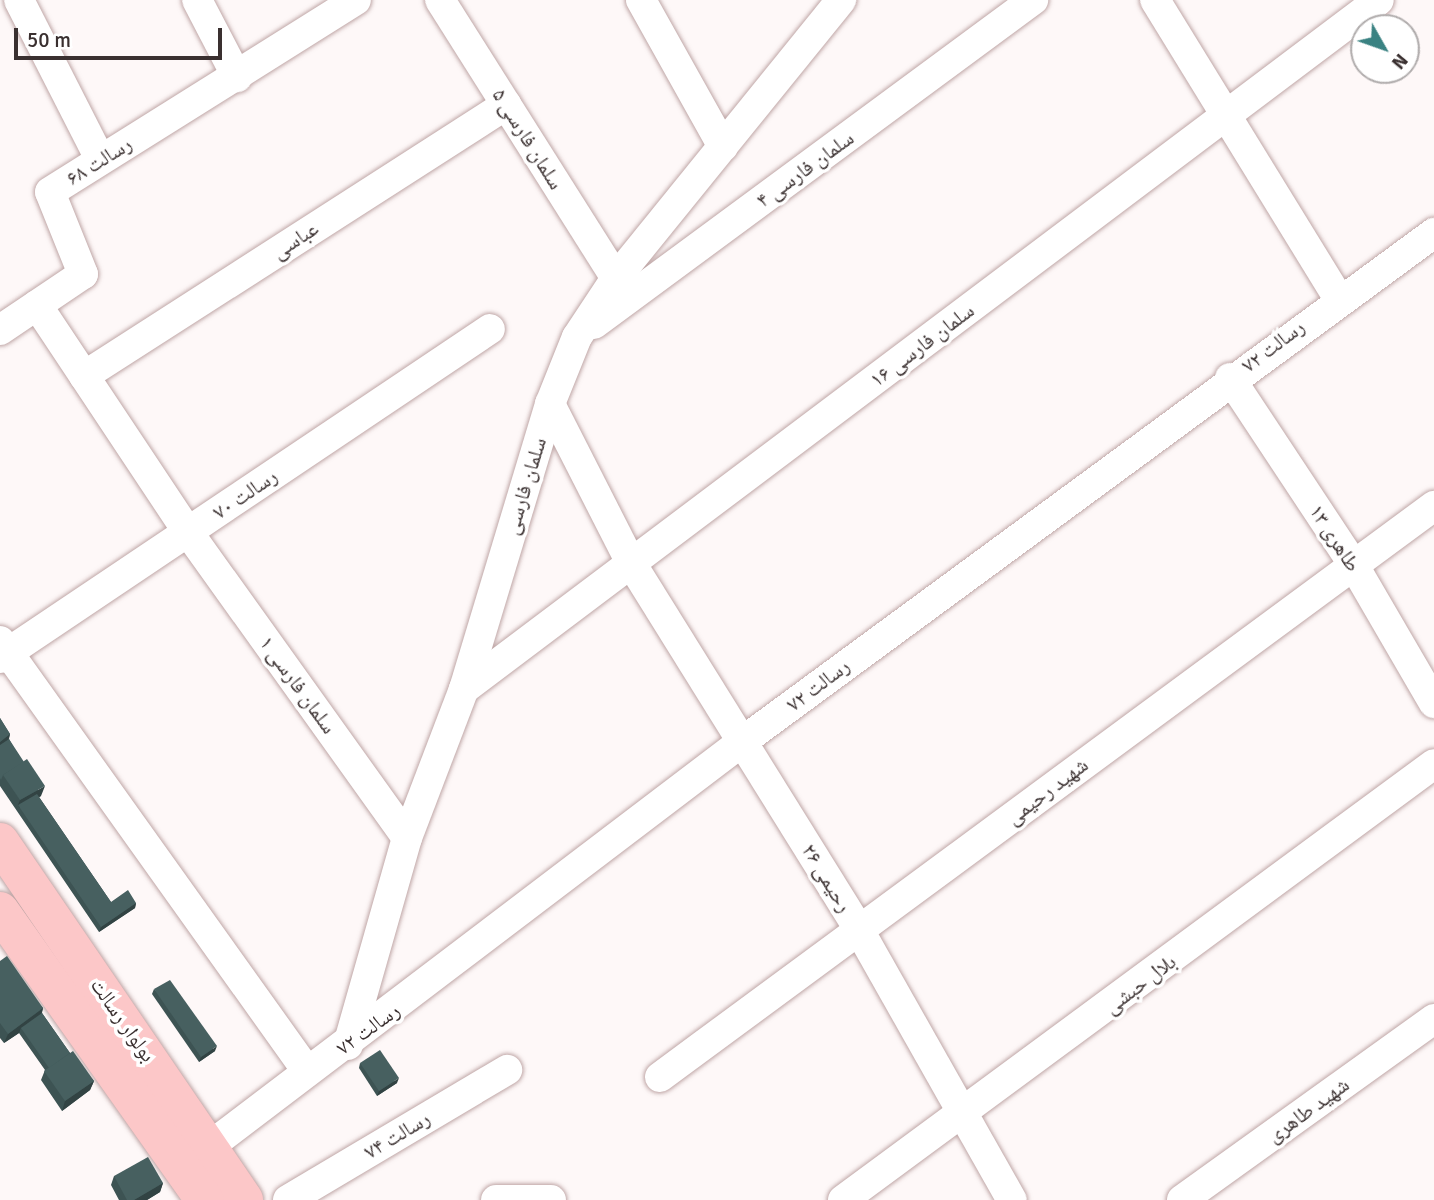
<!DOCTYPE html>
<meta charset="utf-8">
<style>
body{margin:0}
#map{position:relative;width:1434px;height:1200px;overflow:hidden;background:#fef8f8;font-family:Signika,"Noto Naskh Arabic",sans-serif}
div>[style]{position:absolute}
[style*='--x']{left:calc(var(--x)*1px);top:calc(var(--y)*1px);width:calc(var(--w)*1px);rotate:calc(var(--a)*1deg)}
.roads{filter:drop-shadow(0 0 2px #bfa6a6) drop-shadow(0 0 2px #bfa6a6)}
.minor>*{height:30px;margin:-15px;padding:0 15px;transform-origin:15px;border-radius:15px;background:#fff}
.major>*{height:38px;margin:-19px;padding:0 19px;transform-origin:19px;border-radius:19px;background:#fcc7c8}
.wall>*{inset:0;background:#3d5353}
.shaded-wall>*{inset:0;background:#324343}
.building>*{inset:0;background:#476060}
span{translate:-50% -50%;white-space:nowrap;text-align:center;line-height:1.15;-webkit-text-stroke:7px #fff;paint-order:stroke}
.street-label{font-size:21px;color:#3a3030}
.north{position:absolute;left:1350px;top:14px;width:70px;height:70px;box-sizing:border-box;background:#fff;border:2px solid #b0acac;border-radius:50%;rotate:130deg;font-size:19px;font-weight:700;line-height:28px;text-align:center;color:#3a3030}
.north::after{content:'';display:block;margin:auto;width:24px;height:32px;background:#3a8282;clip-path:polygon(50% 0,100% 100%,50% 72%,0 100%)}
.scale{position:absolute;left:14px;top:28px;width:208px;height:32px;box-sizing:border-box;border:4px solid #3a3030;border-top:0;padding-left:9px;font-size:21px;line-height:24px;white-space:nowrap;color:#3a3030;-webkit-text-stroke:5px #fff;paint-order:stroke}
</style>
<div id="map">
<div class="roads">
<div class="minor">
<i style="--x:19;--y:0;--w:178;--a:63"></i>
<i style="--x:197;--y:0;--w:87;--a:62.5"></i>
<i style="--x:440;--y:0;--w:329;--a:57.7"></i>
<i style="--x:641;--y:0;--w:168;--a:60.8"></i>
<i style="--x:1155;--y:0;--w:350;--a:58.4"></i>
<i style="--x:37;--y:305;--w:273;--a:56.4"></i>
<i style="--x:188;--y:532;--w:376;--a:54.4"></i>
<i style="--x:594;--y:324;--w:546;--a:-36.43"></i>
<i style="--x:0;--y:330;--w:100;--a:-34"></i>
<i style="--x:83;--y:274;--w:88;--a:-111.9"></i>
<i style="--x:50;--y:192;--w:361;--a:-32.1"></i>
<i style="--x:84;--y:376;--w:502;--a:-32.71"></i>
<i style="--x:1230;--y:378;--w:223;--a:56.5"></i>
<i style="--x:1353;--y:564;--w:161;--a:59.8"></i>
<i style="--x:550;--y:404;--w:178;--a:63"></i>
<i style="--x:631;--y:563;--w:432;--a:58.1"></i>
<i style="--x:859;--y:930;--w:310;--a:60.5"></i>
<i style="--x:0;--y:641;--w:528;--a:54.47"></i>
<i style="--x:0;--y:658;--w:590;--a:-33.88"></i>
<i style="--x:464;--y:689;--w:1145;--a:-36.98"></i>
<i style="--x:348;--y:1045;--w:215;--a:-74.1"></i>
<i style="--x:407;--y:838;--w:160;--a:-69.1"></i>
<i style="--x:464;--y:689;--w:298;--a:-73.2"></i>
<i style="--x:550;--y:404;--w:72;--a:-68.1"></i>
<i style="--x:577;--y:337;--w:71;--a:-56.5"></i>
<i style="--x:616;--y:278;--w:358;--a:-51"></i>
<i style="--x:660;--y:1077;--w:962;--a:-36.42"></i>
<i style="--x:210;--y:1146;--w:669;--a:-37.23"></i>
<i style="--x:743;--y:741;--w:858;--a:-36.32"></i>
<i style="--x:288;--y:1200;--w:255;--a:-30.7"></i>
<i style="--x:496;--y:1200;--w:55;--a:0"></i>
<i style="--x:843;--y:1200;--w:734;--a:-36.42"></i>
<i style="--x:1182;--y:1200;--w:310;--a:-35.7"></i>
</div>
<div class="major">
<i style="--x:0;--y:842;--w:433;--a:55.7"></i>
<i style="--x:0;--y:911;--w:354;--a:54.7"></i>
</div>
</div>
<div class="wall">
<i style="clip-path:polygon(0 718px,10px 734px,9px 739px,41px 796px,39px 797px,111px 902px,136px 903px,135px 908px,99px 932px,0 786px)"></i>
<i style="clip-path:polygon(0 961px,43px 1008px,42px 1013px,70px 1053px,94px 1081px,90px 1090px,62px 1111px,41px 1080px,45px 1070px,19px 1033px,4px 1043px,0 1038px)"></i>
<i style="clip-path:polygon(154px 989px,215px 1051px,199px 1062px,152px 994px)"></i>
<i style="clip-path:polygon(360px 1063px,397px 1083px,377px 1096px,359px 1068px)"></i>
<i style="clip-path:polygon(114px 1176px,163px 1183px,160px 1192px,147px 1200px,119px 1200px,111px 1185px)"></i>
</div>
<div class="shaded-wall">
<i style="clip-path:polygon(10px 734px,7px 744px,0 749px,0 742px)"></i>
<i style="clip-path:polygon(45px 786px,41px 796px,20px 808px,18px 805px,20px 800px)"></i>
<i style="clip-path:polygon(136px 903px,135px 908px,99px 932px,101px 927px)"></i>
<i style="clip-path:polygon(43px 1008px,40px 1018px,21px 1028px,19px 1033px,4px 1043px,8px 1034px)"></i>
<i style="clip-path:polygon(217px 1046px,215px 1051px,199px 1062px,201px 1057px)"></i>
<i style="clip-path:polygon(399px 1078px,397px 1083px,377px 1096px,379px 1091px)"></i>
<i style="clip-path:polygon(94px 1081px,90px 1090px,62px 1111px,65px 1101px)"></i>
<i style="clip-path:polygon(163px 1183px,160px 1192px,147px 1200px,134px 1200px)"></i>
</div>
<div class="building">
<i style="clip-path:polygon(0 718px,10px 734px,0 742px)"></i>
<i style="clip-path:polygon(9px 739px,24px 762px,3px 775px,1px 780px,0 778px,0 745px)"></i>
<i style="clip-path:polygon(27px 759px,45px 786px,20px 800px,3px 775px)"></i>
<i style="clip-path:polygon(37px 794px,111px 902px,128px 890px,136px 903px,101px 927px,18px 805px)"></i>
<i style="clip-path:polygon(7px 956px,43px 1008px,8px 1034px,0 1023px,0 961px)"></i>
<i style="clip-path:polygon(170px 980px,217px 1046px,201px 1057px,154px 989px)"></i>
<i style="clip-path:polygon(42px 1013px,70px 1053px,49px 1068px,21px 1028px)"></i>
<i style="clip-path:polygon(380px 1050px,399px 1078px,379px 1091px,360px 1063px)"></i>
<i style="clip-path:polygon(73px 1051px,94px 1081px,65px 1101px,44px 1071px)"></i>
<i style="clip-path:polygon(148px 1157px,163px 1183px,134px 1200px,127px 1200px,114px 1176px)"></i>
</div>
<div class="street-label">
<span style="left:528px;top:139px;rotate:58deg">سلمان فارسی ۵</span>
<span style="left:99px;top:161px;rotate:-32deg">رسالت ۶۸</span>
<span style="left:805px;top:169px;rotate:-36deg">سلمان فارسی ۴</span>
<span style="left:295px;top:240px;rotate:-33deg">عباسی</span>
<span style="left:922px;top:345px;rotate:-37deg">سلمان فارسی ۱۶</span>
<span style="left:1273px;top:346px;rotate:-37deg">رسالت ۷۲</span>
<span style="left:525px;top:486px;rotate:-73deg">سلمان فارسی</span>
<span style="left:245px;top:494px;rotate:-34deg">رسالت ۷۰</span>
<span style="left:1335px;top:538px;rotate:57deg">طاهری ۱۳</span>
<span style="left:298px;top:685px;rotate:54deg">سلمان فارسی ۱</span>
<span style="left:818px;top:685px;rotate:-37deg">رسالت ۷۲</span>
<span style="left:1047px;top:791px;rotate:-37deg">شهید رحیمی</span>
<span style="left:827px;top:878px;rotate:59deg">رحیمی ۲۶</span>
<span style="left:1140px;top:984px;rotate:-37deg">بلال حبشی</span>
<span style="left:123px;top:1020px;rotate:55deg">بولوار رسالت</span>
<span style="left:368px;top:1029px;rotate:-36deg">رسالت ۷۲</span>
<span style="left:1308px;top:1110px;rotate:-36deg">شهید طاهری</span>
<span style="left:397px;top:1135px;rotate:-31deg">رسالت ۷۴</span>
</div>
<div class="north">N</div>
<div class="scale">50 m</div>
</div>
